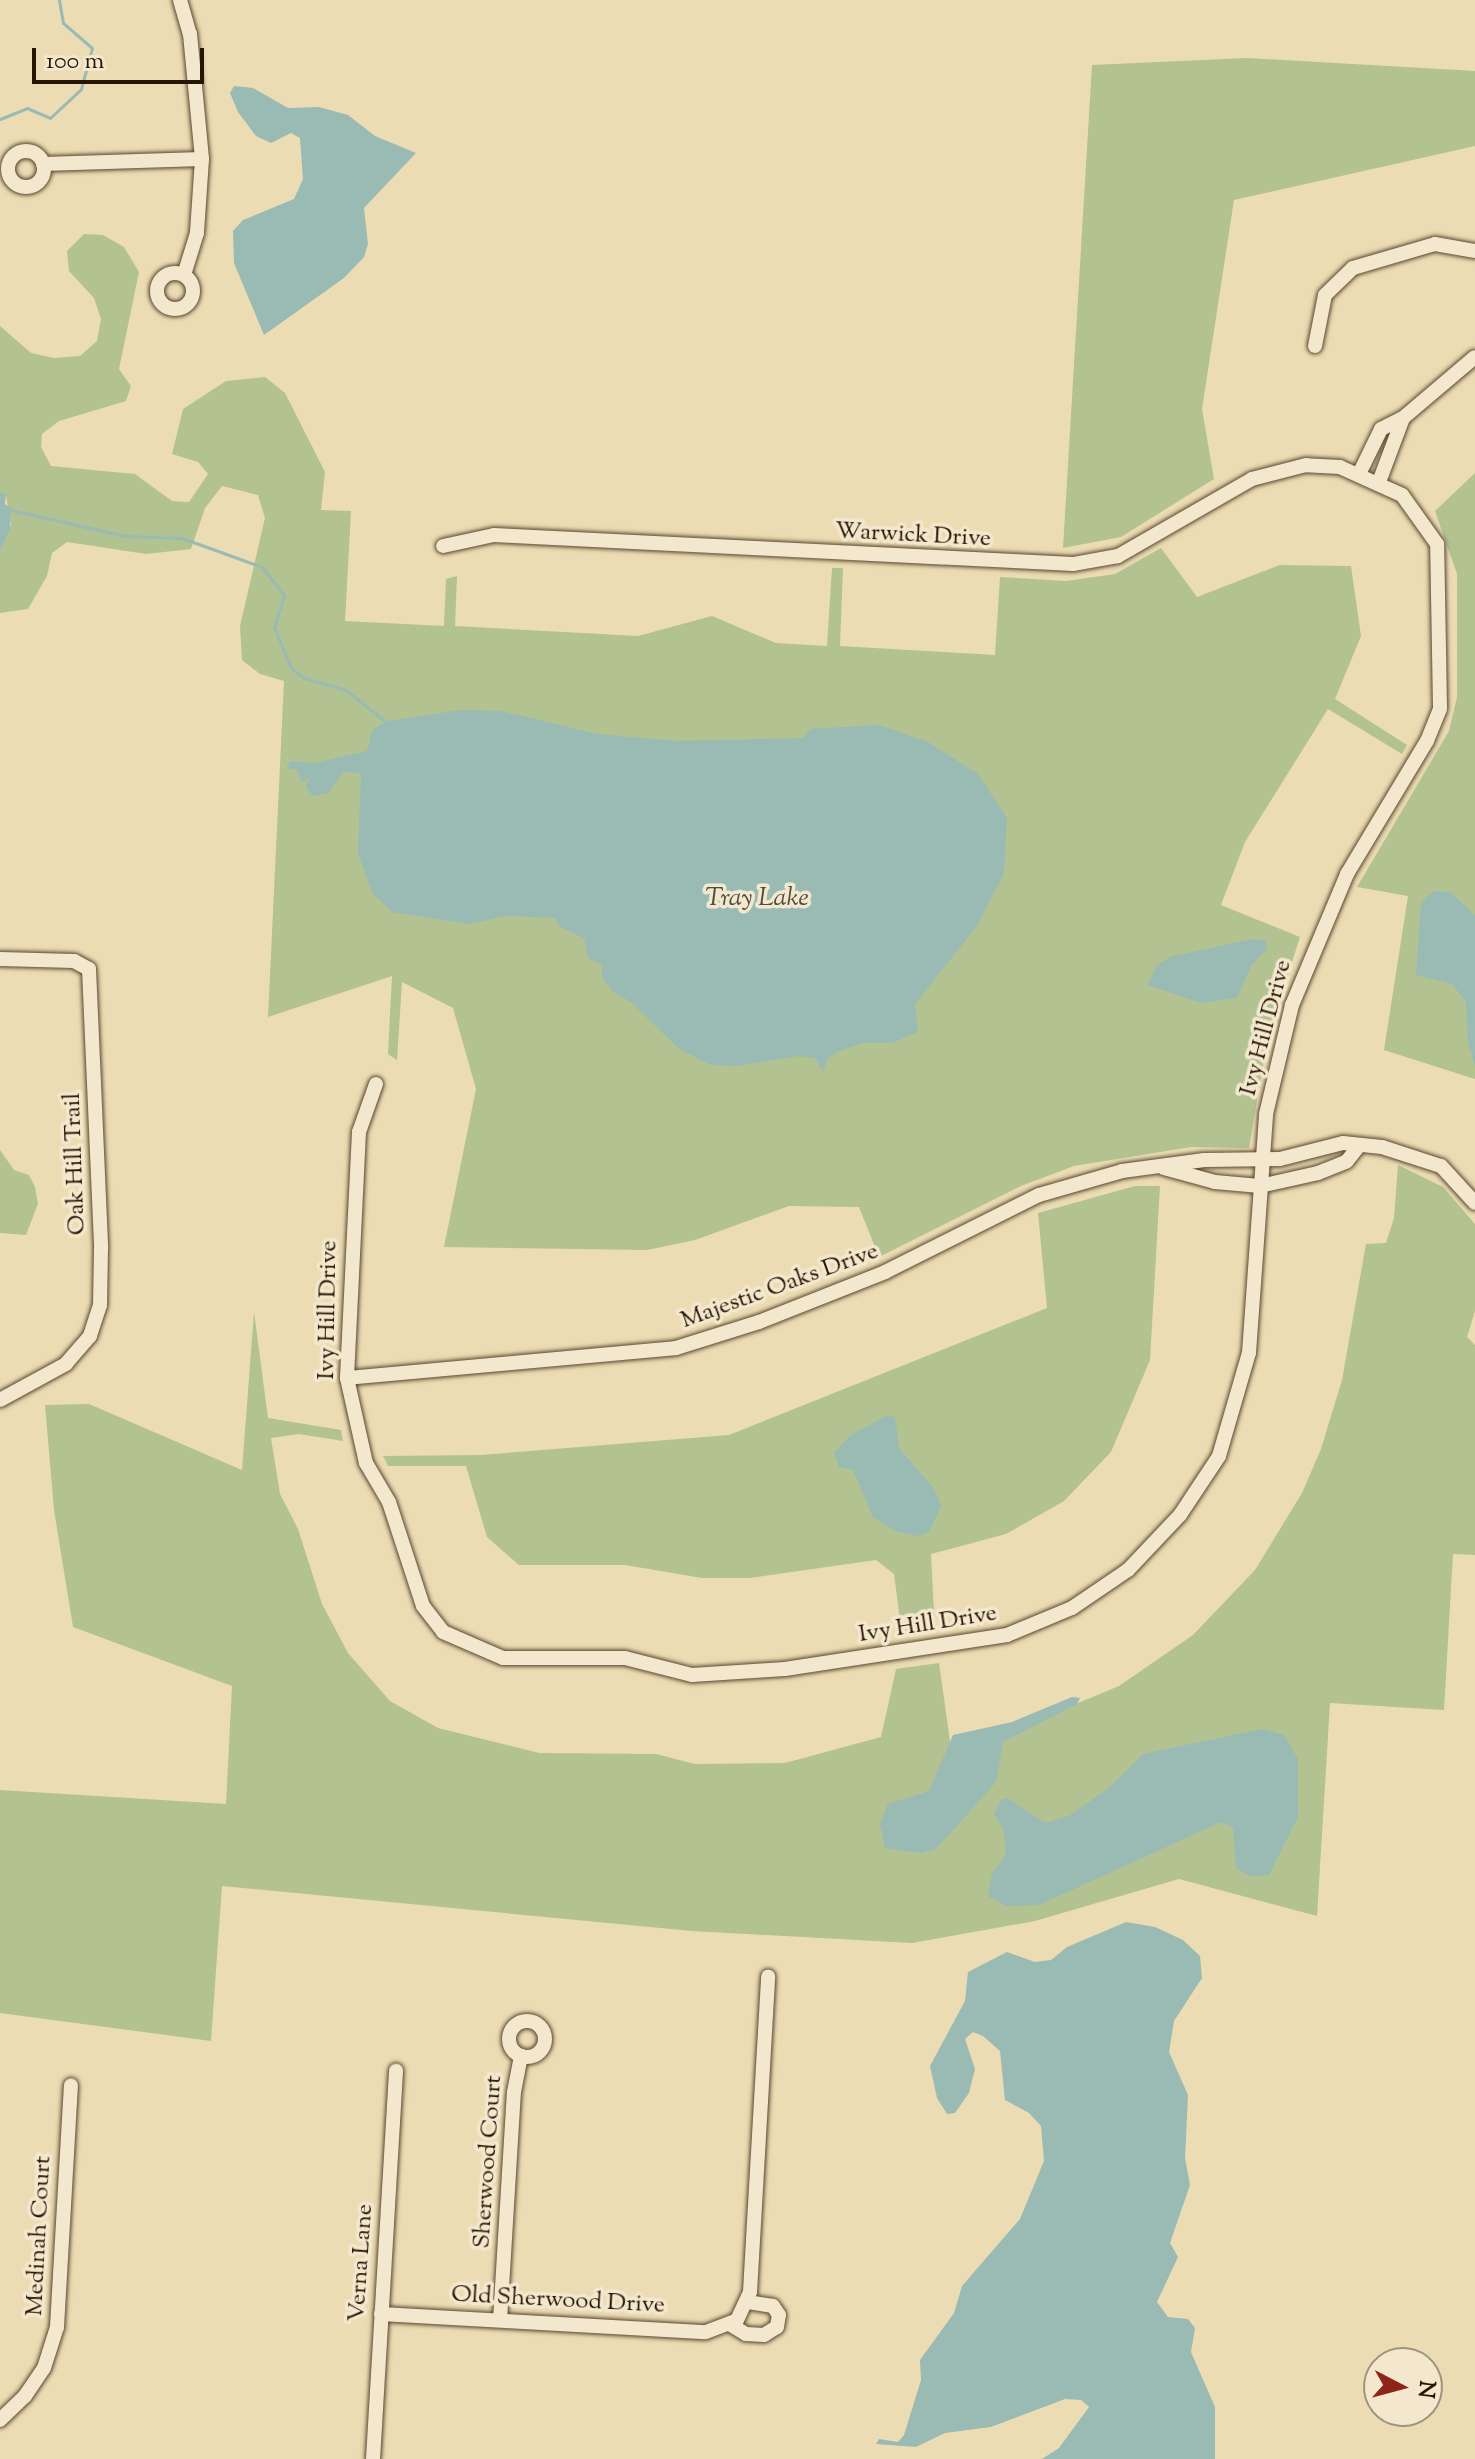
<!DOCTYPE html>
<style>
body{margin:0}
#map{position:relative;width:1475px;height:2459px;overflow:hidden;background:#ecdcb3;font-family:"Sorts Mill Goudy",serif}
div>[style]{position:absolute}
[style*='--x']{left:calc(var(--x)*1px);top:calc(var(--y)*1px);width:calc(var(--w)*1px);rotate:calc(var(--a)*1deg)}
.green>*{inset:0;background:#b2c291}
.water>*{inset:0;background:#9abab4}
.stream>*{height:3px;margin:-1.5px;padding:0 1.5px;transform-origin:1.5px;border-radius:1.5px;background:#9abab4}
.roads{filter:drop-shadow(0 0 2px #58472f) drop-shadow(0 0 2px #58472f)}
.minor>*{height:14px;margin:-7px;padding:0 7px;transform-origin:7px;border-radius:7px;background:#f3e8ce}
.minor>.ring{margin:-7px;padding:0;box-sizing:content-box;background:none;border:14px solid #f3e8ce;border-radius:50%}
span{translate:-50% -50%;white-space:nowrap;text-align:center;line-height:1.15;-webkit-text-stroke:7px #f3e8ce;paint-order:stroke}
.street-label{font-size:24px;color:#271503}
.water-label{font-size:26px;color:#4f4f41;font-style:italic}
.north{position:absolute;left:1363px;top:2347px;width:80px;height:80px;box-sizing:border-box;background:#f3e8ce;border:2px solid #a1947d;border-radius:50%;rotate:96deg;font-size:22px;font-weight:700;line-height:32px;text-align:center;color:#271503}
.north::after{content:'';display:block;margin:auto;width:28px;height:36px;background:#8f2418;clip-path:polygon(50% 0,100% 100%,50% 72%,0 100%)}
.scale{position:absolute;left:32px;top:48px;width:172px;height:36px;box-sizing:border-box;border:4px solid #271503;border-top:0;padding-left:10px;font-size:24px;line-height:28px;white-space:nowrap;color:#271503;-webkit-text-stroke:6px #f3e8ce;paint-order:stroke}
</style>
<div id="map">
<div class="green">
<i style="clip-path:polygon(1247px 58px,1475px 71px,1475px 146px,1234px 200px,1202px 409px,1214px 479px,1121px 537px,1063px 548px,1092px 65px)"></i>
<i style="clip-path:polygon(84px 234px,103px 235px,124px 247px,139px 272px,119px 369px,131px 386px,126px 401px,59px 421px,42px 434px,41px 447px,51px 466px,135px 474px,172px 501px,189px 502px,208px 474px,198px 462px,172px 454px,183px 409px,226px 381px,265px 377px,285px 393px,325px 472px,321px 510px,351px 511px,345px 621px,444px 626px,446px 579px,457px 576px,455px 626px,638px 636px,712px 616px,776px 643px,827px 646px,832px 568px,843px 568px,840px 646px,995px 655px,1000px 577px,1066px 581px,1115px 574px,1161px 548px,1197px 597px,1280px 565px,1351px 566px,1361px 636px,1335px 699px,1407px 745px,1402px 754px,1328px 709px,1245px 842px,1221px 905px,1300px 937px,1268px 1036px,1249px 1148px,1191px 1147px,1074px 1166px,1021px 1186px,879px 1257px,859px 1207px,789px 1206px,695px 1240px,647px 1250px,444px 1247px,476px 1089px,453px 1008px,402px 982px,397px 1060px,388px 1054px,392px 976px,268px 1017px,284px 681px,260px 674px,242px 660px,240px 626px,265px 518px,258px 495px,222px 486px,205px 508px,191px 549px,146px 554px,67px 542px,52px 553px,47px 576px,28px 609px,0 613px,0 552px,11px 524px,6px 496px,0 492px,0 326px,31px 353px,54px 358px,80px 356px,97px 341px,101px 319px,94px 298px,69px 271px,67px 251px)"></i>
<i style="clip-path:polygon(1475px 473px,1475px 1079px,1384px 1050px,1408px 896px,1357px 887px,1449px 731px,1457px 697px,1457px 574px,1435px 511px)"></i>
<i style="clip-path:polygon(0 1150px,14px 1170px,29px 1175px,35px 1187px,38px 1204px,26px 1235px,0 1233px)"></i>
<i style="clip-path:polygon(1398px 1165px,1443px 1187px,1475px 1224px,1475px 1311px,1467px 1337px,1475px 1345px,1475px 1555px,1453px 1554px,1444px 1710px,1330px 1703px,1317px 1916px,1179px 1879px,1035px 1921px,912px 1943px,692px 1931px,222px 1886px,211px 2041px,0 2013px,0 1790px,226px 1804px,232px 1686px,73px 1627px,54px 1510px,45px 1405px,89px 1404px,242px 1470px,254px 1312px,268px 1418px,341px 1430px,343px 1441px,299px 1434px,271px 1438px,280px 1494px,298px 1529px,322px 1604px,348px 1653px,390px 1701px,438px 1728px,539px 1753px,656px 1754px,695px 1764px,785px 1763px,881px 1737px,896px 1669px,939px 1663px,950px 1741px,1035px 1721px,1119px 1686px,1193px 1635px,1255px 1570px,1302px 1493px,1321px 1449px,1342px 1380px,1366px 1244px,1386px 1243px,1394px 1218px)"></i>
<i style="clip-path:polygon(1135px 1186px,1160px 1186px,1150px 1360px,1111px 1452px,1064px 1501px,1006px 1534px,931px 1554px,935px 1632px,902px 1636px,894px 1574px,876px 1560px,750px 1578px,702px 1578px,625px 1565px,519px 1565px,487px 1537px,466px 1466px,388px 1466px,383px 1456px,481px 1455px,729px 1435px,1047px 1308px,1038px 1213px)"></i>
</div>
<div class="water">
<i style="clip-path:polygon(234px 86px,253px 88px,288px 108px,319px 107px,348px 115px,375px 136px,416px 153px,364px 208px,368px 244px,364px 257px,344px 278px,264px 335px,234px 263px,233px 231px,243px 220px,294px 199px,303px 179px,300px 138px,291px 133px,271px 143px,256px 136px,238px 112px,230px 93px)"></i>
<i style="clip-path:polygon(0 492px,6px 494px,5px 504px,11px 508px,10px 529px,0 552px)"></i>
<i style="clip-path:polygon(461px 710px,501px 711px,598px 734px,677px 741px,803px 738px,811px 729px,879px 725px,928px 742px,978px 774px,1007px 818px,1004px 874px,976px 927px,915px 1004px,918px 1032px,892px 1043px,862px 1043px,837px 1052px,827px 1059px,823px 1072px,815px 1058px,799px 1056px,737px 1066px,710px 1065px,678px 1048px,631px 1002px,612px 991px,601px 975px,603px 965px,588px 958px,584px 938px,560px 927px,555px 918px,505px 916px,469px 924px,392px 912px,373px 894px,358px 854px,361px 773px,343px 772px,328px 793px,313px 796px,306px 788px,309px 777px,302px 783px,297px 770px,287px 768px,290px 761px,314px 763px,367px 751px,372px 730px,388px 721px)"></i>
<i style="clip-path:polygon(1434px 891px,1450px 892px,1475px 915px,1475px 1066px,1468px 1042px,1466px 1002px,1452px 984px,1416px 975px,1421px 903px)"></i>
<i style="clip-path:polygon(1252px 939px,1266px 941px,1267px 949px,1251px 966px,1237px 998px,1201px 1003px,1148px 985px,1156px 966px,1170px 957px)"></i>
<i style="clip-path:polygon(886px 1416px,895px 1417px,899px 1448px,935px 1490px,941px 1506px,929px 1532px,918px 1536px,895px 1531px,873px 1517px,853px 1470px,839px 1467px,834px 1452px,851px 1435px)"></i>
<i style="clip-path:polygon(1072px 1697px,1080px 1698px,1077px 1704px,1003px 1742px,996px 1782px,936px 1849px,920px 1853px,885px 1848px,880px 1824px,888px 1804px,929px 1791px,953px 1735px,1012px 1722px)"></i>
<i style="clip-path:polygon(1262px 1729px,1284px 1735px,1298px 1759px,1298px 1817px,1269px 1875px,1250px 1876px,1236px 1868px,1233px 1828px,1221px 1822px,1039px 1905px,1006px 1906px,988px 1896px,992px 1873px,1006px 1854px,1004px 1831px,994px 1814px,1001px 1800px,1007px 1798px,1045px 1823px,1069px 1816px,1110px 1787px,1143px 1754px)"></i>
<i style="clip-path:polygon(1126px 1922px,1155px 1927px,1183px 1940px,1200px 1956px,1202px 1978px,1174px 2021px,1169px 2052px,1188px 2095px,1185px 2158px,1190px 2185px,1170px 2243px,1178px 2257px,1157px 2302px,1168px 2317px,1188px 2319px,1195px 2328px,1191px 2352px,1215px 2407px,1215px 2459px,1042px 2459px,1059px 2448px,1089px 2407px,1081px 2400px,1065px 2399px,991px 2427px,945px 2433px,916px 2447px,876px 2444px,879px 2439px,898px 2442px,904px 2435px,921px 2380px,920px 2360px,954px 2313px,962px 2286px,1020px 2219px,1044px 2161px,1041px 2126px,1029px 2113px,1005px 2100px,1000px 2051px,983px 2036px,973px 2032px,965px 2039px,975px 2069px,969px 2093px,955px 2113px,947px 2114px,937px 2098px,930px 2066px,965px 2001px,968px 1972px,1007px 1952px,1035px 1962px,1051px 1960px,1067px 1947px)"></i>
</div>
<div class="stream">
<i style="--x:0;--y:119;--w:29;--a:-22"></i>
<i style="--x:27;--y:108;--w:25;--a:23"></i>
<i style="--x:50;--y:118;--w:42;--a:-43.1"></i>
<i style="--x:81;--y:89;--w:42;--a:-75"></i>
<i style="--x:92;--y:48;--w:38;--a:-139"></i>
<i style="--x:63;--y:23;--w:23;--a:-100"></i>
<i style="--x:11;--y:510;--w:117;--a:12.8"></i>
<i style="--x:125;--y:536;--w:57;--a:2"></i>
<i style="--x:182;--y:538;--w:85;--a:19.9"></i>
<i style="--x:262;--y:567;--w:36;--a:52"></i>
<i style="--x:284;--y:595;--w:34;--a:107"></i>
<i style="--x:274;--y:627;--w:44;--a:67.5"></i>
<i style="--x:291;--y:668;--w:16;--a:38"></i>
<i style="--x:304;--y:678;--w:44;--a:15.9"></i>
<i style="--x:346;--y:690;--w:51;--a:38.7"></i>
</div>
<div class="roads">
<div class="minor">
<i style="--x:180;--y:0;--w:35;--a:74"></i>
<i style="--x:190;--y:34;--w:126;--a:84.5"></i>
<i style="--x:202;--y:159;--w:74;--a:93.9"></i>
<i style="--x:197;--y:233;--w:44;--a:107.2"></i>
<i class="ring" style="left:8px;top:151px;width:22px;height:22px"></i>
<i style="--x:43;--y:164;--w:159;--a:-1.8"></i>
<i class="ring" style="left:157px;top:273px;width:22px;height:22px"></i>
<i style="--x:1315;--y:346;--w:52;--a:-78.9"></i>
<i style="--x:1325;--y:295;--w:39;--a:-44"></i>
<i style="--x:1353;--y:268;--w:85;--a:-16.3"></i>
<i style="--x:1435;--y:244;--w:41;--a:9.9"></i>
<i style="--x:1359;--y:474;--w:50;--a:-63.9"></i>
<i style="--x:1381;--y:429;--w:25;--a:-27"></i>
<i style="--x:1403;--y:418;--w:94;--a:-40.3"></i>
<i style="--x:1379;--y:482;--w:68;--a:-69.4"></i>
<i style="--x:0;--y:959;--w:74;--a:1.5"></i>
<i style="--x:74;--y:961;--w:17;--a:28"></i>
<i style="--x:89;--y:969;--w:280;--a:87.5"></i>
<i style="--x:101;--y:1249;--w:56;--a:91"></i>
<i style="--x:100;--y:1305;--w:33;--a:108"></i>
<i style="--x:90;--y:1336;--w:37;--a:131"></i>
<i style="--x:66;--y:1364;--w:75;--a:151.4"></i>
<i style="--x:376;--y:1084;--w:51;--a:109.5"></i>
<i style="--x:359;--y:1132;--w:246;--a:92.8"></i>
<i style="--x:347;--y:1378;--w:87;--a:77.4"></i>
<i style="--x:366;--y:1463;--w:45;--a:59.5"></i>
<i style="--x:389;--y:1502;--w:109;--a:71.9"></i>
<i style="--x:423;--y:1606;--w:33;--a:52"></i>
<i style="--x:443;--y:1632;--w:65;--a:23.4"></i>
<i style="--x:503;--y:1658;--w:122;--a:0"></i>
<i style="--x:625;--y:1658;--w:69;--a:14.2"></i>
<i style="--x:692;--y:1675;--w:93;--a:-3.7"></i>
<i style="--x:785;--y:1669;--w:225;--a:-8.7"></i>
<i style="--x:1007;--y:1635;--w:70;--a:-22.6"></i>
<i style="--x:1072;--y:1608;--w:68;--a:-34.2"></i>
<i style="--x:1128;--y:1570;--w:76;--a:-46.6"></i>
<i style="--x:1180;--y:1515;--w:71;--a:-56.5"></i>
<i style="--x:1219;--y:1456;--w:107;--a:-73.8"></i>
<i style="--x:1249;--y:1353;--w:240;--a:-85.9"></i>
<i style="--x:1266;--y:1114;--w:112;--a:-76.6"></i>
<i style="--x:1292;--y:1005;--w:142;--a:-67.2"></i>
<i style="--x:1347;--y:874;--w:155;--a:-59"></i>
<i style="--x:1427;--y:741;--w:35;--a:-68"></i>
<i style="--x:1440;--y:708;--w:164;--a:-91"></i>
<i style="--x:1437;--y:544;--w:60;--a:-125.5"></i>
<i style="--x:1402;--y:495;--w:68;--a:-155.7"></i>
<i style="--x:1340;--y:467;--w:34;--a:-177"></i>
<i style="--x:1306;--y:465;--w:56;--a:165.5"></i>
<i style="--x:1252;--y:479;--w:155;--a:150.1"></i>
<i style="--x:1118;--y:556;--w:46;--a:169.9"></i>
<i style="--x:1073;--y:564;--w:580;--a:-177.13"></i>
<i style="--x:494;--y:535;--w:52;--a:167.8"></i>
<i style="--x:1164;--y:1168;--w:53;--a:15.4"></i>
<i style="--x:1215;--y:1182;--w:45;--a:5.1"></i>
<i style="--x:1260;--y:1186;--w:59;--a:-12.6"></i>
<i style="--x:1318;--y:1173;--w:31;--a:-22"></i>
<i style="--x:1347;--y:1161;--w:18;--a:-52"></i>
<i style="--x:347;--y:1378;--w:330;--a:-5.2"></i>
<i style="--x:676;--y:1348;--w:87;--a:-17.4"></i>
<i style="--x:759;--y:1322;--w:136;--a:-21.6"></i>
<i style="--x:885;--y:1272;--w:172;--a:-26.6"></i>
<i style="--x:1039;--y:1195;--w:86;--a:-16.1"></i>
<i style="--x:1122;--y:1171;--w:83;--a:-7.6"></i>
<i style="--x:1204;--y:1160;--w:76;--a:-0.8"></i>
<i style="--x:1280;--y:1159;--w:65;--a:-14.3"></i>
<i style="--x:1343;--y:1143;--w:39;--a:6"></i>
<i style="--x:1382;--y:1147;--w:62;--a:17.9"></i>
<i style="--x:1441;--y:1166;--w:50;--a:47.4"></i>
<i class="ring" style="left:509px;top:2021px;width:22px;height:22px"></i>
<i style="--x:381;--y:2314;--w:325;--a:3.2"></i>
<i style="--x:706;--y:2332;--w:33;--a:-21"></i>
<i style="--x:737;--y:2320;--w:31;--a:-65"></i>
<i style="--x:750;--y:2292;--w:316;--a:-86.7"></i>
<i style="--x:500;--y:2320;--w:228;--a:-86.5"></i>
<i style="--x:514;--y:2092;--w:37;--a:-79"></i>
<i style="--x:731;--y:2325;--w:17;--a:31"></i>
<i style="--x:746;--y:2334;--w:18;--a:3"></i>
<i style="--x:764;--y:2335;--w:15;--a:-32"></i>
<i style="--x:777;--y:2327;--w:12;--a:-81"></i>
<i style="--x:779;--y:2315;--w:11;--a:-124"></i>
<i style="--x:773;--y:2306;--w:25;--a:-171"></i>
<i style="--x:0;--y:2420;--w:35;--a:-44"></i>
<i style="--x:25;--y:2396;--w:34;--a:-56"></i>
<i style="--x:44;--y:2368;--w:43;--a:-72.4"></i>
<i style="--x:57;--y:2327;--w:242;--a:-86.7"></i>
<i style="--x:373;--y:2459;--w:389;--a:-86.6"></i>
</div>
</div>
<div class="street-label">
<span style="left:913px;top:536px;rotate:3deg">Warwick Drive</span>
<span style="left:1267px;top:1028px;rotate:-75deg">Ivy Hill Drive</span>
<span style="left:76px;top:1164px;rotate:-92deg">Oak Hill Trail</span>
<span style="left:780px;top:1287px;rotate:-20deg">Majestic Oaks Drive</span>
<span style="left:329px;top:1310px;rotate:-89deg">Ivy Hill Drive</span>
<span style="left:928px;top:1625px;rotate:-9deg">Ivy Hill Drive</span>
<span style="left:489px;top:2162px;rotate:-86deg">Sherwood Court</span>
<span style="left:40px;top:2236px;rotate:-87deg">Medinah Court</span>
<span style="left:362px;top:2263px;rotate:-86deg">Verna Lane</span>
<span style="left:558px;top:2301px;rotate:3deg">Old Sherwood Drive</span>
</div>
<div class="water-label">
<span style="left:757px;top:899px">Tray Lake</span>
</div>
<div class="north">N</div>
<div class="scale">100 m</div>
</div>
